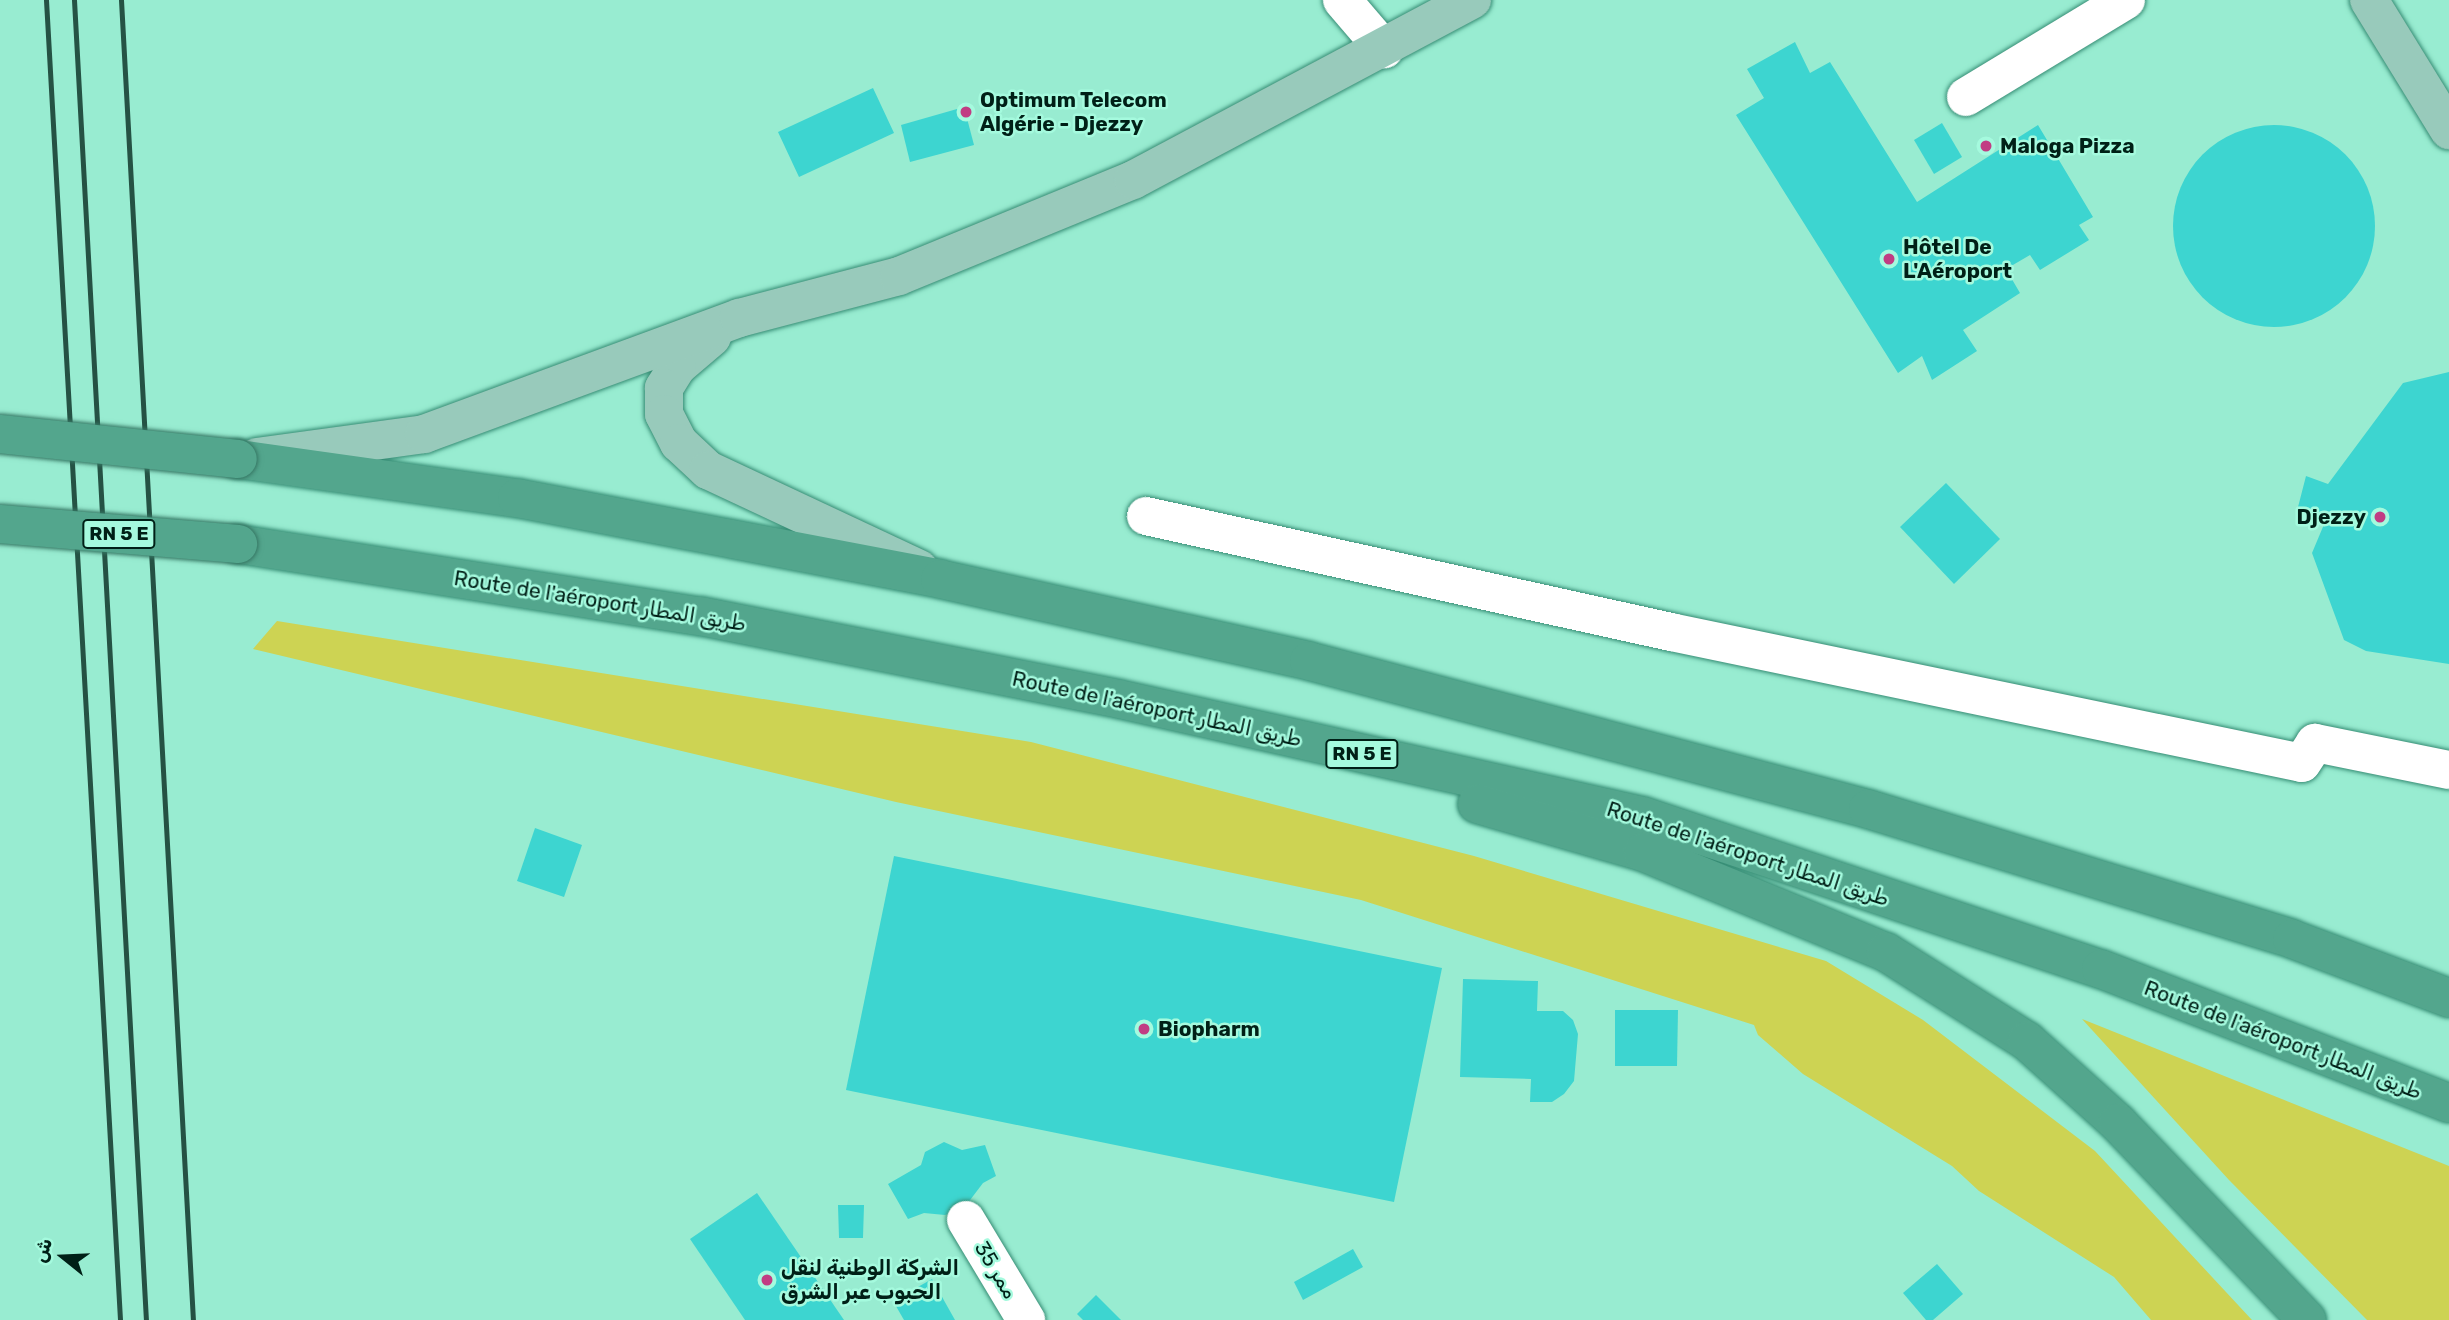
<!DOCTYPE html>
<meta charset="utf-8">
<style>
body{margin:0}
#map{position:relative;width:2449px;height:1320px;overflow:hidden;background:#98ecd1;font-family:Rubik,Cairo,sans-serif}
div>[style]{position:absolute}
[style*='--x']{left:calc(var(--x)*1px);top:calc(var(--y)*1px);width:calc(var(--w)*1px);rotate:calc(var(--a)*1deg)}
.green>*{inset:0;background:#cdd353}
.building>*{inset:0;background:#3dd5d0}
.round{border-radius:50%}
.roads{filter:drop-shadow(0 0 2px #368c74) drop-shadow(0 0 2px #368c74)}
.minor>*{height:38px;margin:-19px;padding:0 19px;transform-origin:19px;border-radius:19px;background:#fff}
.major>*{height:38px;margin:-19px;padding:0 19px;transform-origin:19px;border-radius:19px;background:#98cabb}
.highway>*{height:38px;margin:-19px;padding:0 19px;transform-origin:19px;border-radius:19px;background:#53a68d}
.rail>*{height:5px;margin:-2.5px;padding:0 2.5px;transform-origin:2.5px;border-radius:2.5px;background:#255244}
.bridges{filter:drop-shadow(0 0 2px #367764) drop-shadow(0 0 2px #367764)}
.highway-bridge>*{height:38px;margin:-19px;padding:0 19px;transform-origin:19px;border-radius:19px;background:#53a68d}
.dots>*{width:19px;height:19px;translate:-50% -50%;box-sizing:border-box;border:4px solid #a5fade;border-radius:50%}
span{translate:-50% -50%;white-space:nowrap;text-align:center;line-height:1.15;-webkit-text-stroke:5px #a5fade;paint-order:stroke}
.shield-label span{padding:2px 5px;background:#a5fade;border:2px solid;border-radius:5px;-webkit-text-stroke-width:0}
.shield-label{font-size:19px;color:#002017;font-weight:700}
.poi-label{font-size:21px;color:#002017;font-weight:700}
.left{translate:0 -50%;text-align:left}
.right{translate:-100% -50%;text-align:right}
.street-label{font-size:21px;color:#002017}
.north{position:absolute;left:28px;top:1222px;width:70px;height:70px;-webkit-text-stroke:5px #a5fade;paint-order:stroke;rotate:288deg;font-size:19px;font-weight:700;line-height:28px;text-align:center;color:#002017}
.north::after{content:'';display:block;margin:auto;width:24px;height:32px;background:#002017;clip-path:polygon(50% 0,100% 100%,50% 72%,0 100%)}
</style>
<div id="map">
<div class="green">
<i style="clip-path:polygon(277px 621px,1031px 742px,1474px 856px,1826px 961px,1923px 1020px,2095px 1151px,2252px 1320px,2151px 1320px,2114px 1277px,1979px 1191px,1952px 1166px,1803px 1074px,1758px 1035px,1754px 1025px,1361px 900px,896px 802px,253px 649px)"></i>
<i style="clip-path:polygon(2082px 1019px,2449px 1166px,2449px 1320px,2367px 1320px,2229px 1180px)"></i>
</div>
<div class="building">
<i style="clip-path:polygon(1795px 42px,1810px 73px,1830px 62px,1917px 202px,2038px 125px,2093px 217px,2079px 225px,2089px 240px,2040px 270px,2030px 255px,2006px 269px,2020px 293px,1963px 330px,1977px 351px,1932px 380px,1922px 356px,1898px 373px,1736px 115px,1764px 98px,1747px 69px)"></i>
<i style="clip-path:polygon(873px 88px,894px 133px,799px 177px,778px 132px)"></i>
<i style="clip-path:polygon(964px 107px,974px 145px,910px 162px,901px 125px)"></i>
<i style="clip-path:polygon(1942px 123px,1962px 157px,1934px 174px,1914px 140px)"></i>
<i class="round" style="left:2173px;top:125px;width:202px;height:202px"></i>
<i style="clip-path:polygon(2449px 372px,2449px 664px,2366px 651px,2344px 640px,2312px 553px,2325px 522px,2297px 511px,2306px 476px,2328px 484px,2403px 383px)"></i>
<i style="clip-path:polygon(1946px 483px,2000px 539px,1954px 584px,1900px 527px)"></i>
<i style="clip-path:polygon(535px 828px,582px 845px,564px 897px,517px 881px)"></i>
<i style="clip-path:polygon(894px 856px,1442px 968px,1394px 1202px,846px 1090px)"></i>
<i style="clip-path:polygon(1463px 979px,1538px 981px,1537px 1011px,1563px 1011px,1573px 1020px,1578px 1034px,1574px 1081px,1564px 1094px,1552px 1102px,1530px 1102px,1531px 1079px,1460px 1077px)"></i>
<i style="clip-path:polygon(1615px 1010px,1678px 1010px,1677px 1066px,1615px 1066px)"></i>
<i style="clip-path:polygon(944px 1142px,962px 1150px,985px 1145px,996px 1176px,983px 1183px,964px 1208px,945px 1215px,924px 1213px,908px 1219px,888px 1184px,921px 1165px,925px 1152px)"></i>
<i style="clip-path:polygon(757px 1193px,844px 1320px,745px 1320px,690px 1239px)"></i>
<i style="clip-path:polygon(838px 1205px,864px 1205px,863px 1238px,839px 1238px)"></i>
<i style="clip-path:polygon(1353px 1249px,1363px 1267px,1303px 1300px,1294px 1282px)"></i>
<i style="clip-path:polygon(1937px 1264px,1963px 1294px,1933px 1320px,1926px 1320px,1903px 1293px)"></i>
<i style="clip-path:polygon(932px 1279px,955px 1320px,904px 1320px,893px 1301px)"></i>
<i style="clip-path:polygon(1096px 1295px,1121px 1320px,1083px 1320px,1077px 1314px)"></i>
</div>
<div class="roads">
<div class="minor">
<i style="--x:1342;--y:0;--w:65;--a:49.4"></i>
<i style="--x:1966;--y:97;--w:187;--a:-31.2"></i>
<i style="--x:1146;--y:516;--w:538;--a:12.46"></i>
<i style="--x:1671;--y:632;--w:644;--a:11.73"></i>
<i style="--x:2302;--y:763;--w:24;--a:-57"></i>
<i style="--x:2315;--y:743;--w:137;--a:11.4"></i>
<i style="--x:966;--y:1220;--w:117;--a:59"></i>
</div>
<div class="major">
<i style="--x:2369;--y:0;--w:153;--a:58.4"></i>
<i style="--x:712;--y:337;--w:46;--a:139.4"></i>
<i style="--x:677;--y:367;--w:25;--a:122"></i>
<i style="--x:664;--y:388;--w:26;--a:90"></i>
<i style="--x:664;--y:414;--w:33;--a:63"></i>
<i style="--x:679;--y:443;--w:40;--a:43"></i>
<i style="--x:708;--y:470;--w:233;--a:25.1"></i>
<i style="--x:257;--y:457;--w:169;--a:-7.8"></i>
<i style="--x:424;--y:434;--w:336;--a:-20.2"></i>
<i style="--x:739;--y:318;--w:165;--a:-14.7"></i>
<i style="--x:899;--y:276;--w:253;--a:-22.3"></i>
<i style="--x:1133;--y:180;--w:384;--a:-28"></i>
</div>
<div class="highway">
<i style="--x:238;--y:459;--w:282;--a:8"></i>
<i style="--x:517;--y:498;--w:431;--a:10.8"></i>
<i style="--x:940;--y:579;--w:378;--a:12.5"></i>
<i style="--x:1309;--y:661;--w:578;--a:14.83"></i>
<i style="--x:1868;--y:809;--w:443;--a:17"></i>
<i style="--x:2292;--y:939;--w:168;--a:20.6"></i>
<i style="--x:238;--y:544;--w:468;--a:8.9"></i>
<i style="--x:700;--y:616;--w:427;--a:11.2"></i>
<i style="--x:1119;--y:699;--w:537;--a:12.59"></i>
<i style="--x:1643;--y:816;--w:483;--a:18.5"></i>
<i style="--x:2101;--y:969;--w:373;--a:21.1"></i>
<i style="--x:1477;--y:804;--w:173;--a:16.1"></i>
<i style="--x:1643;--y:852;--w:263;--a:22.4"></i>
<i style="--x:1886;--y:952;--w:167;--a:32.3"></i>
<i style="--x:2027;--y:1041;--w:122;--a:42"></i>
<i style="--x:2118;--y:1123;--w:273;--a:46.2"></i>
</div>
</div>
<div class="rail">
<i style="--x:46;--y:0;--w:1322;--a:86.79"></i>
<i style="--x:74;--y:0;--w:1322;--a:86.88"></i>
<i style="--x:121;--y:0;--w:1322;--a:86.88"></i>
</div>
<div class="bridges">
<div class="highway-bridge">
<i style="--x:0;--y:434;--w:239;--a:6"></i>
<i style="--x:0;--y:524;--w:239;--a:4.8"></i>
</div>
</div>
<div class="dots">
<i style="left:966px;top:112px;background:#c13d83"></i>
<i style="left:1986px;top:146px;background:#c13d83"></i>
<i style="left:1889px;top:259px;background:#c13d83"></i>
<i style="left:2380px;top:517px;background:#c13d83"></i>
<i style="left:1144px;top:1029px;background:#c13d83"></i>
<i style="left:767px;top:1280px;background:#c13d83"></i>
</div>
<div class="shield-label">
<span style="left:119px;top:534px">RN 5 E</span>
<span style="left:1362px;top:754px">RN 5 E</span>
</div>
<div class="poi-label">
<span class="left" style="left:980px;top:112px">Optimum Telecom<br>Algérie - Djezzy</span>
<span class="left" style="left:2000px;top:146px">Maloga Pizza</span>
<span class="left" style="left:1903px;top:259px">Hôtel De<br>L'Aéroport</span>
<span class="right" style="left:2366px;top:517px">Djezzy</span>
<span class="left" style="left:1158px;top:1029px">Biopharm</span>
<span class="left" style="left:781px;top:1280px">الشركة الوطنية لنقل<br>الحبوب عبر الشرق</span>
</div>
<div class="street-label">
<span style="left:600px;top:601px;rotate:9deg">Route de l'aéroport طريق المطار</span>
<span style="left:1157px;top:709px;rotate:12deg">Route de l'aéroport طريق المطار</span>
<span style="left:1748px;top:854px;rotate:18deg">Route de l'aéroport طريق المطار</span>
<span style="left:2283px;top:1040px;rotate:21deg">Route de l'aéroport طريق المطار</span>
<span style="left:996px;top:1270px;rotate:59deg">ممر 35</span>
</div>
<div class="north">ش</div>
</div>
